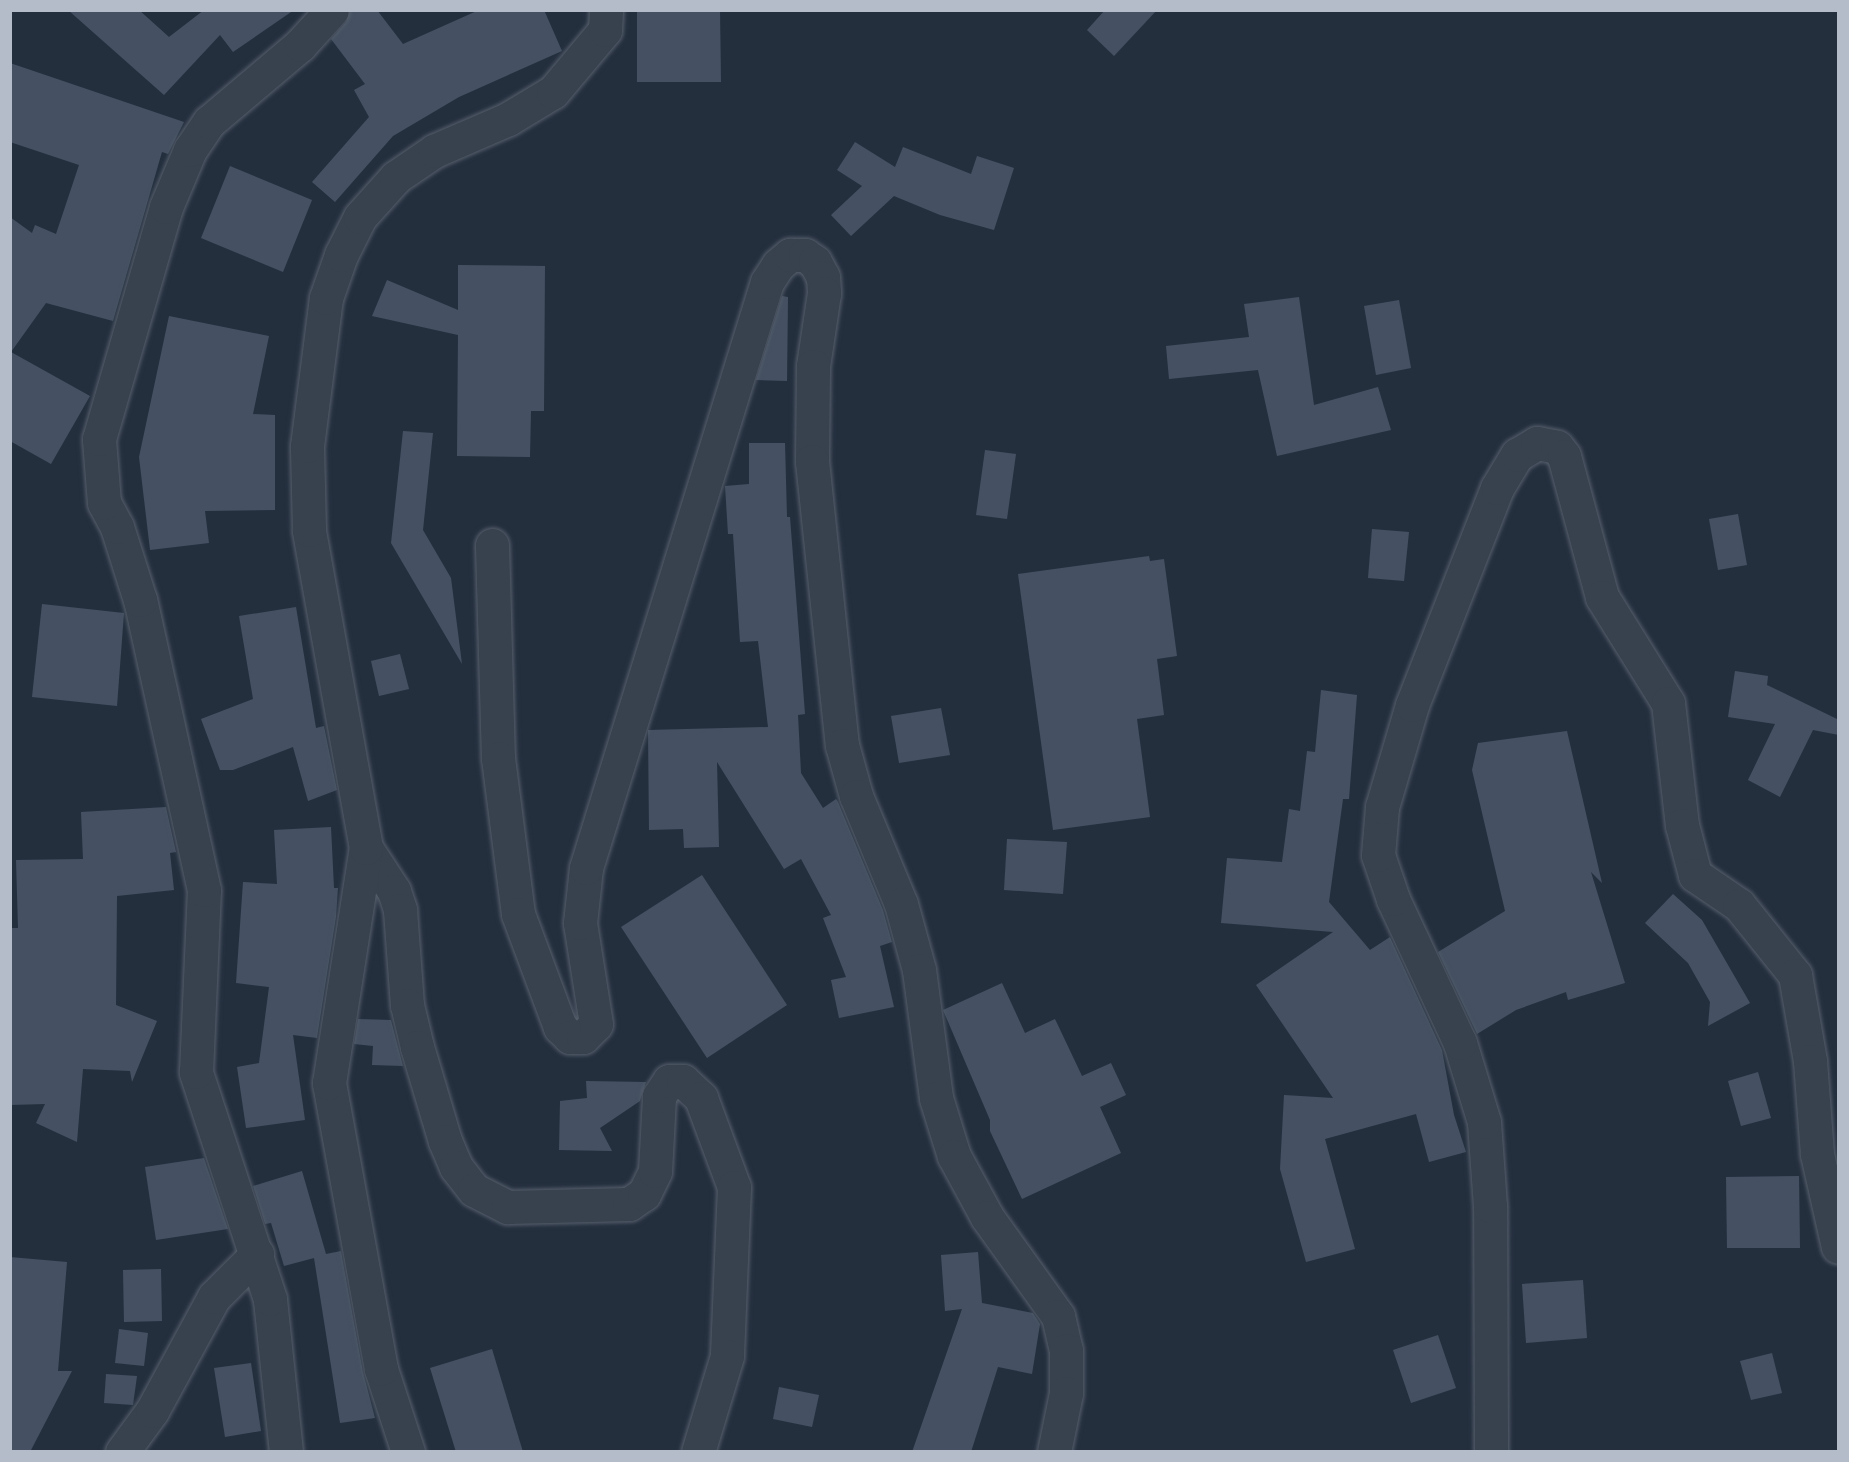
<!DOCTYPE html>
<style>
body{margin:0}
#map{position:relative;width:1849px;height:1462px;overflow:hidden;background:#242f3e;font-family:"DejaVu Sans",sans-serif}
div>[style]{position:absolute}
[style*='--x']{left:calc(var(--x)*1px);top:calc(var(--y)*1px);width:calc(var(--w)*1px);rotate:calc(var(--a)*1deg)}
.building>*{inset:0;background:#455162}
.roads{filter:drop-shadow(0 0 2px #565f6c) drop-shadow(0 0 2px #565f6c)}
.minor>*{height:33px;margin:-16.5px;padding:0 16.5px;transform-origin:16.5px;border-radius:16.5px;background:#38414e}
span{translate:-50% -50%;white-space:nowrap;text-align:center;line-height:1.15;-webkit-text-stroke:4.5px #1d2633;paint-order:stroke}
.frame{position:absolute;inset:0;border:12px solid #b4bcc9;pointer-events:none}
</style>
<div id="map">
<div class="building">
<i style="clip-path:polygon(68px 10px,139px 10px,169px 37px,204px 10px,294px 10px,233px 52px,220px 35px,164px 95px)"></i>
<i style="clip-path:polygon(350px 10px,377px 10px,403px 44px,479px 10px,544px 10px,562px 51px,459px 97px,393px 136px,335px 202px,312px 182px,369px 117px,354px 90px,365px 84px,331px 39px,346px 22px)"></i>
<i style="clip-path:polygon(637px 10px,720px 10px,721px 82px,637px 82px)"></i>
<i style="clip-path:polygon(1105px 10px,1157px 10px,1114px 56px,1087px 30px)"></i>
<i style="clip-path:polygon(10px 63px,184px 122px,168px 154px,162px 152px,113px 321px,46px 303px,11px 352px,90px 396px,51px 464px,10px 441px,10px 217px,32px 233px,35px 225px,56px 234px,79px 165px,10px 142px)"></i>
<i style="clip-path:polygon(855px 142px,895px 167px,903px 147px,971px 174px,977px 156px,1014px 168px,994px 230px,940px 215px,894px 196px,851px 236px,831px 215px,862px 186px,837px 170px)"></i>
<i style="clip-path:polygon(230px 166px,312px 200px,283px 272px,201px 238px)"></i>
<i style="clip-path:polygon(458px 265px,545px 266px,544px 411px,531px 411px,530px 457px,457px 456px,458px 335px,372px 316px,387px 280px,458px 310px)"></i>
<i style="clip-path:polygon(782px 296px,788px 297px,787px 381px,756px 380px)"></i>
<i style="clip-path:polygon(1299px 297px,1314px 405px,1378px 387px,1391px 430px,1277px 456px,1258px 370px,1169px 379px,1166px 346px,1249px 337px,1244px 304px)"></i>
<i style="clip-path:polygon(1399px 300px,1411px 368px,1376px 375px,1364px 306px)"></i>
<i style="clip-path:polygon(169px 316px,269px 336px,253px 414px,275px 415px,275px 510px,205px 511px,209px 543px,150px 550px,139px 457px)"></i>
<i style="clip-path:polygon(403px 431px,433px 433px,423px 530px,451px 578px,462px 664px,391px 543px)"></i>
<i style="clip-path:polygon(749px 443px,785px 443px,787px 517px,790px 517px,805px 714px,798px 715px,801px 773px,823px 808px,836px 799px,838px 802px,883px 910px,892px 942px,880px 946px,894px 1007px,839px 1018px,831px 980px,846px 977px,823px 918px,831px 915px,801px 859px,784px 869px,717px 762px,719px 847px,684px 848px,683px 829px,649px 830px,648px 730px,768px 727px,758px 641px,740px 642px,733px 534px,728px 534px,725px 486px,749px 484px)"></i>
<i style="clip-path:polygon(985px 450px,1016px 454px,1007px 519px,976px 515px)"></i>
<i style="clip-path:polygon(1738px 514px,1747px 565px,1718px 570px,1709px 519px)"></i>
<i style="clip-path:polygon(1372px 529px,1409px 532px,1404px 581px,1368px 578px)"></i>
<i style="clip-path:polygon(1149px 556px,1150px 561px,1164px 559px,1177px 656px,1157px 659px,1164px 715px,1137px 719px,1150px 817px,1053px 830px,1018px 574px)"></i>
<i style="clip-path:polygon(42px 604px,124px 613px,117px 706px,32px 697px)"></i>
<i style="clip-path:polygon(296px 607px,316px 728px,324px 726px,337px 790px,308px 801px,293px 747px,233px 770px,220px 770px,201px 719px,253px 699px,239px 616px)"></i>
<i style="clip-path:polygon(400px 654px,409px 689px,379px 696px,371px 661px)"></i>
<i style="clip-path:polygon(1735px 671px,1768px 676px,1767px 685px,1839px 720px,1839px 735px,1813px 730px,1780px 797px,1748px 780px,1775px 724px,1728px 717px)"></i>
<i style="clip-path:polygon(1321px 690px,1357px 695px,1349px 799px,1343px 799px,1329px 902px,1370px 950px,1390px 937px,1442px 1050px,1454px 1115px,1466px 1152px,1429px 1162px,1416px 1114px,1325px 1139px,1355px 1249px,1306px 1262px,1280px 1169px,1284px 1095px,1333px 1098px,1256px 985px,1333px 932px,1221px 923px,1227px 858px,1282px 862px,1289px 809px,1300px 811px,1307px 751px,1315px 752px)"></i>
<i style="clip-path:polygon(941px 708px,950px 755px,899px 763px,891px 716px)"></i>
<i style="clip-path:polygon(1567px 731px,1602px 883px,1591px 872px,1625px 983px,1568px 1000px,1566px 992px,1516px 1010px,1477px 1034px,1438px 952px,1505px 911px,1472px 770px,1478px 743px)"></i>
<i style="clip-path:polygon(166px 807px,176px 852px,170px 853px,174px 890px,117px 896px,116px 1005px,157px 1021px,132px 1082px,130px 1071px,83px 1069px,77px 1142px,36px 1123px,45px 1104px,10px 1105px,10px 928px,18px 928px,16px 860px,83px 859px,81px 812px)"></i>
<i style="clip-path:polygon(331px 827px,334px 888px,338px 888px,336px 917px,317px 1038px,293px 1035px,305px 1120px,246px 1128px,237px 1067px,259px 1063px,269px 987px,236px 983px,243px 882px,277px 884px,274px 830px)"></i>
<i style="clip-path:polygon(1007px 839px,1067px 842px,1063px 894px,1004px 890px)"></i>
<i style="clip-path:polygon(702px 875px,787px 1005px,707px 1058px,621px 927px)"></i>
<i style="clip-path:polygon(1673px 894px,1702px 920px,1750px 1003px,1708px 1026px,1710px 1002px,1688px 963px,1645px 923px)"></i>
<i style="clip-path:polygon(1002px 983px,1025px 1033px,1055px 1019px,1082px 1076px,1111px 1063px,1126px 1095px,1100px 1107px,1121px 1153px,1022px 1199px,990px 1131px,990px 1120px,943px 1010px)"></i>
<i style="clip-path:polygon(358px 1019px,391px 1020px,403px 1066px,372px 1065px,373px 1046px,354px 1044px)"></i>
<i style="clip-path:polygon(1758px 1072px,1771px 1118px,1741px 1126px,1728px 1081px)"></i>
<i style="clip-path:polygon(586px 1081px,646px 1082px,640px 1101px,600px 1128px,612px 1151px,559px 1150px,560px 1101px,587px 1098px)"></i>
<i style="clip-path:polygon(204px 1158px,228px 1229px,156px 1240px,145px 1167px)"></i>
<i style="clip-path:polygon(302px 1171px,326px 1254px,341px 1251px,363px 1372px,375px 1418px,340px 1423px,314px 1258px,284px 1266px,271px 1223px,265px 1224px,253px 1186px)"></i>
<i style="clip-path:polygon(1799px 1176px,1800px 1248px,1727px 1248px,1726px 1177px)"></i>
<i style="clip-path:polygon(978px 1252px,982px 1303px,1033px 1313px,1040px 1324px,1032px 1374px,998px 1367px,971px 1452px,912px 1452px,962px 1309px,945px 1311px,941px 1255px)"></i>
<i style="clip-path:polygon(10px 1257px,67px 1262px,58px 1371px,72px 1371px,30px 1452px,10px 1452px)"></i>
<i style="clip-path:polygon(161px 1269px,162px 1321px,124px 1322px,123px 1270px)"></i>
<i style="clip-path:polygon(1583px 1280px,1587px 1338px,1526px 1343px,1522px 1284px)"></i>
<i style="clip-path:polygon(119px 1329px,148px 1333px,144px 1366px,115px 1363px)"></i>
<i style="clip-path:polygon(1438px 1335px,1456px 1388px,1411px 1403px,1393px 1350px)"></i>
<i style="clip-path:polygon(492px 1349px,523px 1452px,456px 1452px,430px 1368px)"></i>
<i style="clip-path:polygon(1772px 1353px,1782px 1393px,1751px 1400px,1740px 1361px)"></i>
<i style="clip-path:polygon(251px 1363px,261px 1431px,225px 1437px,214px 1368px)"></i>
<i style="clip-path:polygon(106px 1374px,137px 1376px,133px 1405px,104px 1403px)"></i>
<i style="clip-path:polygon(779px 1387px,819px 1395px,812px 1427px,773px 1419px)"></i>
</div>
<div class="roads">
<div class="minor">
<i style="--x:492;--y:545;--w:213;--a:88.4"></i>
<i style="--x:498;--y:758;--w:157;--a:82.7"></i>
<i style="--x:518;--y:914;--w:121;--a:69.6"></i>
<i style="--x:560;--y:1027;--w:14;--a:45"></i>
<i style="--x:570;--y:1037;--w:13;--a:0"></i>
<i style="--x:583;--y:1037;--w:18;--a:-45"></i>
<i style="--x:596;--y:1024;--w:102;--a:-99"></i>
<i style="--x:580;--y:923;--w:55;--a:-83.8"></i>
<i style="--x:586;--y:868;--w:613;--a:-72.84"></i>
<i style="--x:767;--y:282;--w:20;--a:-57"></i>
<i style="--x:778;--y:265;--w:16;--a:-40"></i>
<i style="--x:790;--y:255;--w:15;--a:0"></i>
<i style="--x:805;--y:255;--w:12;--a:35"></i>
<i style="--x:815;--y:262;--w:17;--a:62"></i>
<i style="--x:823;--y:277;--w:16;--a:86"></i>
<i style="--x:824;--y:293;--w:74;--a:98.6"></i>
<i style="--x:813;--y:366;--w:95;--a:90.6"></i>
<i style="--x:812;--y:461;--w:286;--a:84"></i>
<i style="--x:842;--y:745;--w:53;--a:74.6"></i>
<i style="--x:856;--y:796;--w:117;--a:67.4"></i>
<i style="--x:901;--y:904;--w:68;--a:74.7"></i>
<i style="--x:919;--y:970;--w:129;--a:82.4"></i>
<i style="--x:936;--y:1098;--w:61;--a:72.8"></i>
<i style="--x:954;--y:1156;--w:69;--a:61.6"></i>
<i style="--x:987;--y:1217;--w:122;--a:54.4"></i>
<i style="--x:1058;--y:1316;--w:35;--a:77"></i>
<i style="--x:1066;--y:1350;--w:43;--a:90"></i>
<i style="--x:1066;--y:1393;--w:60;--a:101.5"></i>
<i style="--x:366;--y:848;--w:51;--a:56.9"></i>
<i style="--x:394;--y:891;--w:20;--a:72"></i>
<i style="--x:400;--y:910;--w:95;--a:85.8"></i>
<i style="--x:407;--y:1005;--w:43;--a:76.6"></i>
<i style="--x:417;--y:1047;--w:98;--a:73.4"></i>
<i style="--x:445;--y:1141;--w:28;--a:67"></i>
<i style="--x:456;--y:1167;--w:29;--a:52"></i>
<i style="--x:474;--y:1190;--w:38;--a:27"></i>
<i style="--x:508;--y:1207;--w:121;--a:-1.4"></i>
<i style="--x:629;--y:1204;--w:18;--a:-34"></i>
<i style="--x:644;--y:1194;--w:25;--a:-64"></i>
<i style="--x:655;--y:1171;--w:75;--a:-86.9"></i>
<i style="--x:659;--y:1096;--w:18;--a:-56"></i>
<i style="--x:669;--y:1081;--w:14;--a:0"></i>
<i style="--x:683;--y:1081;--w:25;--a:43"></i>
<i style="--x:701;--y:1098;--w:95;--a:69.7"></i>
<i style="--x:734;--y:1187;--w:169;--a:92.4"></i>
<i style="--x:727;--y:1356;--w:100;--a:106.8"></i>
<i style="--x:122;--y:1452;--w:51;--a:-53.8"></i>
<i style="--x:152;--y:1411;--w:130;--a:-61.5"></i>
<i style="--x:214;--y:1297;--w:61;--a:-45"></i>
<i style="--x:286;--y:1452;--w:154;--a:-96"></i>
<i style="--x:270;--y:1299;--w:239;--a:-108.1"></i>
<i style="--x:196;--y:1072;--w:182;--a:-87.5"></i>
<i style="--x:204;--y:890;--w:297;--a:-102.4"></i>
<i style="--x:140;--y:600;--w:77;--a:-107.5"></i>
<i style="--x:117;--y:527;--w:27;--a:-118"></i>
<i style="--x:104;--y:503;--w:64;--a:-94.5"></i>
<i style="--x:99;--y:439;--w:241;--a:-73.9"></i>
<i style="--x:166;--y:207;--w:62;--a:-67.2"></i>
<i style="--x:190;--y:150;--w:34;--a:-56"></i>
<i style="--x:209;--y:122;--w:119;--a:-40.2"></i>
<i style="--x:300;--y:45;--w:47;--a:-47.6"></i>
<i style="--x:408;--y:1452;--w:87;--a:-108"></i>
<i style="--x:381;--y:1369;--w:291;--a:-100.3"></i>
<i style="--x:329;--y:1083;--w:238;--a:-81.1"></i>
<i style="--x:366;--y:848;--w:323;--a:-100.2"></i>
<i style="--x:309;--y:530;--w:84;--a:-91.4"></i>
<i style="--x:307;--y:446;--w:149;--a:-82.7"></i>
<i style="--x:326;--y:298;--w:46;--a:-70.8"></i>
<i style="--x:341;--y:255;--w:42;--a:-63.4"></i>
<i style="--x:360;--y:217;--w:54;--a:-48"></i>
<i style="--x:396;--y:177;--w:46;--a:-34.4"></i>
<i style="--x:434;--y:151;--w:81;--a:-23.4"></i>
<i style="--x:508;--y:119;--w:52;--a:-31"></i>
<i style="--x:553;--y:92;--w:81;--a:-50"></i>
<i style="--x:605;--y:30;--w:20;--a:-87"></i>
<i style="--x:1491;--y:1452;--w:246;--a:-90.2"></i>
<i style="--x:1490;--y:1206;--w:84;--a:-94.1"></i>
<i style="--x:1484;--y:1122;--w:83;--a:-106.9"></i>
<i style="--x:1460;--y:1043;--w:159;--a:-115"></i>
<i style="--x:1393;--y:899;--w:46;--a:-108.8"></i>
<i style="--x:1378;--y:855;--w:48;--a:-85.2"></i>
<i style="--x:1382;--y:807;--w:106;--a:-73.6"></i>
<i style="--x:1412;--y:705;--w:233;--a:-68.6"></i>
<i style="--x:1497;--y:488;--w:39;--a:-59"></i>
<i style="--x:1517;--y:455;--w:23;--a:-31"></i>
<i style="--x:1537;--y:443;--w:20;--a:11"></i>
<i style="--x:1557;--y:447;--w:11;--a:52"></i>
<i style="--x:1564;--y:456;--w:146;--a:74.9"></i>
<i style="--x:1602;--y:597;--w:125;--a:58.1"></i>
<i style="--x:1668;--y:703;--w:123;--a:83.5"></i>
<i style="--x:1682;--y:825;--w:52;--a:75.4"></i>
<i style="--x:1695;--y:875;--w:53;--a:34.3"></i>
<i style="--x:1739;--y:905;--w:90;--a:51.3"></i>
<i style="--x:1795;--y:975;--w:87;--a:80.1"></i>
<i style="--x:1810;--y:1061;--w:93;--a:85.7"></i>
<i style="--x:1817;--y:1154;--w:95;--a:77.3"></i>
</div>
</div>
<div class="frame"></div>
</div>
